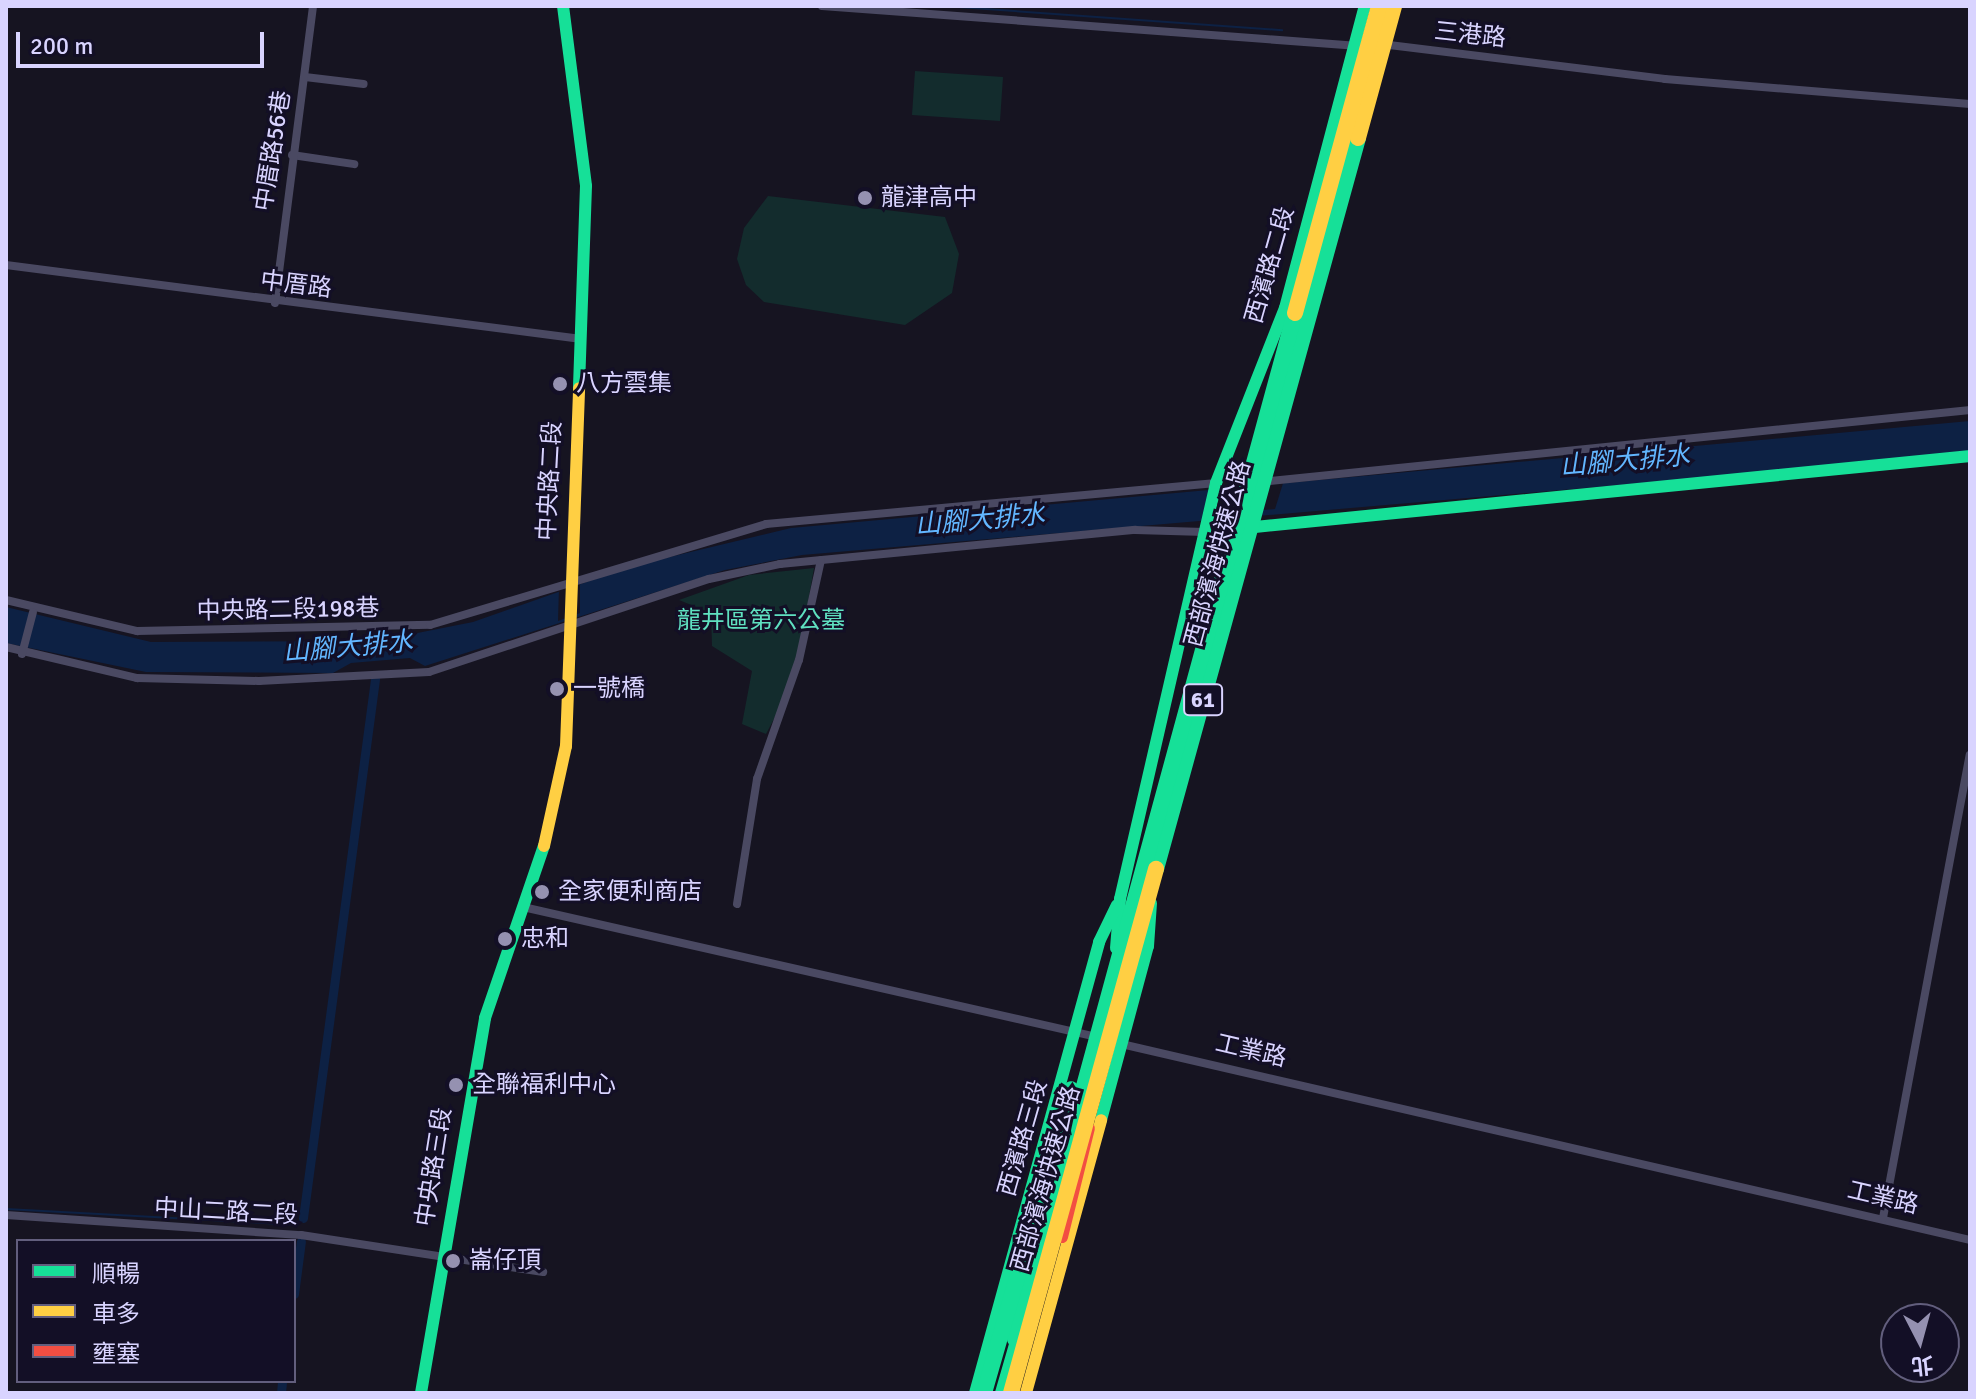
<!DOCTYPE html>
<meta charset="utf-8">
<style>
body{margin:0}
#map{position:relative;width:1976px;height:1399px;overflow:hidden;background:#161421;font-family:Signika,"Noto Sans TC",sans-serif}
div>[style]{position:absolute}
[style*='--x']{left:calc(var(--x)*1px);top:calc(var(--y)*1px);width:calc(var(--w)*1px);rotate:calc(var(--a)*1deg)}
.green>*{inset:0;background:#132c2d}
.water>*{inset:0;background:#0d2144}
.pier>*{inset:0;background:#161421}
.stream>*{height:2px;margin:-1px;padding:0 1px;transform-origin:1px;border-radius:1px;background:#0d2144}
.canal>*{height:9px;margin:-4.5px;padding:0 4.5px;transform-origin:4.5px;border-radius:4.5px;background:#0d2144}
.street>*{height:8px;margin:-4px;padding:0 4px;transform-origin:4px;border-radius:4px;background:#4a4962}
.fast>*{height:12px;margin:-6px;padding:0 6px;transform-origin:6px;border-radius:6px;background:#16e098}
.slow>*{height:12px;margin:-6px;padding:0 6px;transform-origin:6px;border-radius:6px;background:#ffcf43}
.jam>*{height:12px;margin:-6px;padding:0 6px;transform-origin:6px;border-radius:6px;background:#f24e42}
.fast-bridge>*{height:16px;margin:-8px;padding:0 8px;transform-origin:8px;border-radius:8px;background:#16e098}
.slow-bridge>*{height:16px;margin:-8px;padding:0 8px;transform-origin:8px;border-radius:8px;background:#ffcf43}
.dots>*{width:22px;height:22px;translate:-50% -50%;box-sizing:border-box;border:4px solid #130f26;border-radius:50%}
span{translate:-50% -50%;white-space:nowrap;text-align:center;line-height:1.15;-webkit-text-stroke:6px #130f26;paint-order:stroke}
.shield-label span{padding:2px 6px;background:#130f26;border:2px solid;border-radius:6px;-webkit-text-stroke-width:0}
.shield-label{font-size:22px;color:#d9d4ff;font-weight:700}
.street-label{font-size:24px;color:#d9d4ff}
.poi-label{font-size:24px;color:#d9d4ff}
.left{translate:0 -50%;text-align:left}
.park-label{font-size:24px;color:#5fe0c0}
.water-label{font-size:26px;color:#62b6ff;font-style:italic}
.frame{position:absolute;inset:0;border:8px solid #d9d4ff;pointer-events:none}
.legend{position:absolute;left:16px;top:1239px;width:280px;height:144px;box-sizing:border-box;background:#130f26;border:2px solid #625e7d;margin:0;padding:10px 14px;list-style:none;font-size:24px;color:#d9d4ff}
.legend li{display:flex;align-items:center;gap:16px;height:40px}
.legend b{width:40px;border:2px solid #625e7d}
.north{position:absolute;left:1880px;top:1303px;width:80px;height:80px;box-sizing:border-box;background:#130f26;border:2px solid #625e7d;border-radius:50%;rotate:174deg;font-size:22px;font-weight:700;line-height:32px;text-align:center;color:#d9d4ff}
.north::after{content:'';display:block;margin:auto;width:28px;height:36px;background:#9591b1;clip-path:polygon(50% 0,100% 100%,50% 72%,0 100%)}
.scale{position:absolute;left:16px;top:32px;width:248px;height:36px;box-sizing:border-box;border:4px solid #d9d4ff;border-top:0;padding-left:10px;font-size:24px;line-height:28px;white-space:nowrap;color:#d9d4ff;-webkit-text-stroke:6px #130f26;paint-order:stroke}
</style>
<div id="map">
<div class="green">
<i style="clip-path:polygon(915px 71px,1003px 77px,1000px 121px,912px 115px)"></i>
<i style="clip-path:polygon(768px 196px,945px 217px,959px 254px,952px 293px,905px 325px,764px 302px,746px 285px,737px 259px,744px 228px)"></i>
<i style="clip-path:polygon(814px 568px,794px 681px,766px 734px,742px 724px,752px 671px,712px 646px,711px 613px,679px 600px,749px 575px)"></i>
</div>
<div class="water">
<i style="clip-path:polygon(1970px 421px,1970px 455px,802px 555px,725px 570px,425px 666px,410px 658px,351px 663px,333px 673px,146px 672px,6px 643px,6px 607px,151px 642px,377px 641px,473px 622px,632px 566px,791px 528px)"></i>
</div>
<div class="pier">
<i style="clip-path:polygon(1284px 480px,1275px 509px,1208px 515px,1216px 486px)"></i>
<i style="clip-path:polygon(580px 581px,580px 613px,558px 621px,559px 588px)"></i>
</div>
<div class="stream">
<i style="--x:944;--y:6;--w:339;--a:4.1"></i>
<i style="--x:6;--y:1209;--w:292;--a:3.1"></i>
</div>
<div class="canal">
<i style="--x:303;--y:1218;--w:544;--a:-82.39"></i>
<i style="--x:294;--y:1294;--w:53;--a:-82.5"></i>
<i style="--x:281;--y:1393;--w:12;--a:-85"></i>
</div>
<div class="street">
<i style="--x:822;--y:6;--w:538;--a:4.26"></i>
<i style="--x:1381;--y:44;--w:286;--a:7"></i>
<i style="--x:1665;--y:79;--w:306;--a:4.7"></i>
<i style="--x:305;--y:77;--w:59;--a:6.8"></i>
<i style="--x:292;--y:155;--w:63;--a:8.3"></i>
<i style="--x:6;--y:265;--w:580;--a:7.33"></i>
<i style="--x:275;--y:303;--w:299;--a:-82.7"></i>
<i style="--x:1269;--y:481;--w:705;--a:-5.78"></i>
<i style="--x:6;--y:600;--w:135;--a:13.3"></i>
<i style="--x:137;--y:631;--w:293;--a:-1.2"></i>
<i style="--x:430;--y:625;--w:351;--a:-16.7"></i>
<i style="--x:766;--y:524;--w:452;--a:-5.2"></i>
<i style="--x:6;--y:647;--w:135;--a:13.3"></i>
<i style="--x:137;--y:678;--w:122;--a:1.4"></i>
<i style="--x:259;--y:681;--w:170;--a:-3"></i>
<i style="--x:429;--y:672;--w:295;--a:-18.4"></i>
<i style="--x:709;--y:579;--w:73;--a:-11.9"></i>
<i style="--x:780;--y:564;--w:357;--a:-5.5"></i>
<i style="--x:1135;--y:530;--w:70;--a:1.6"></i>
<i style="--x:22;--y:654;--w:43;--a:-75.3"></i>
<i style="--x:737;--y:904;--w:127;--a:-80.9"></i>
<i style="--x:757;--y:779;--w:126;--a:-70.6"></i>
<i style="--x:799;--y:660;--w:102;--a:-77.6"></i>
<i style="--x:523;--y:907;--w:589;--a:12.76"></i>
<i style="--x:1117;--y:1043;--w:875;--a:13"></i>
<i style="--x:6;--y:1215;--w:296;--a:3.9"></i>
<i style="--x:301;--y:1235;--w:245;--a:8.7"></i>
<i style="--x:1883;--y:1218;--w:471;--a:-79.4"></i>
</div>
<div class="fast">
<i style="--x:563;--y:6;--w:181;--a:82.7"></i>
<i style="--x:586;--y:186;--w:202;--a:92"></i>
<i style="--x:1255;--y:527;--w:719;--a:-5.67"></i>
<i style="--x:1116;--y:948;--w:49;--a:-85.3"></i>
<i style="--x:1120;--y:899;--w:427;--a:-77"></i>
<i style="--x:1216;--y:483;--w:188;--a:-68.5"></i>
<i style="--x:1285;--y:308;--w:312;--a:-75.2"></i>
<i style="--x:1101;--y:1120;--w:180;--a:-74.9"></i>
<i style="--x:1148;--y:946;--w:43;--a:-86"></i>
<i style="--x:421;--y:1393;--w:380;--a:-80.3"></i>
<i style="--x:485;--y:1018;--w:182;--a:-71.1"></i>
<i style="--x:975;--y:1393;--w:468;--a:-74.6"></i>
<i style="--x:1099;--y:942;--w:41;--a:-64.1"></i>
<i style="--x:1001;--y:1393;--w:61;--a:-73.9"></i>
</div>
<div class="slow">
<i style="--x:544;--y:846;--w:102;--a:-77.6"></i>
<i style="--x:566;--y:746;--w:358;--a:-87.9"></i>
<i style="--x:1026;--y:1393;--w:283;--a:-74.6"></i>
</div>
<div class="jam">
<i style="--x:1062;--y:1237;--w:112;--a:-76.1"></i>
</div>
<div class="fast-bridge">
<i style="--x:1156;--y:869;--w:758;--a:-74.55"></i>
<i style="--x:1015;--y:1339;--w:1064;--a:-74.74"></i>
<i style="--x:984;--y:1393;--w:316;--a:-74"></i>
</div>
<div class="slow-bridge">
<i style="--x:1358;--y:138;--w:137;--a:-74.7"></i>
<i style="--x:1295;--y:313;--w:318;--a:-74.7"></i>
<i style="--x:1011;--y:1393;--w:544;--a:-74.53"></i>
</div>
<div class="dots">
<i style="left:865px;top:198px;background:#9591b1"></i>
<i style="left:560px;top:384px;background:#9591b1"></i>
<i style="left:557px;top:689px;background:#9591b1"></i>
<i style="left:542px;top:892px;background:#9591b1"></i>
<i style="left:505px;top:939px;background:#9591b1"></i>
<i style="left:456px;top:1085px;background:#9591b1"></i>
<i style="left:453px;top:1261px;background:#9591b1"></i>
</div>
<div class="shield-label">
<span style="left:1203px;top:700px">61</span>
</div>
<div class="street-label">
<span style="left:1470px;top:35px;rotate:6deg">三港路</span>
<span style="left:273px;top:151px;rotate:-81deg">中厝路56巷</span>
<span style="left:1270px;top:265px;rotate:-74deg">西濱路二段</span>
<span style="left:296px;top:285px;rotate:7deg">中厝路</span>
<span style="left:550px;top:481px;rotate:-87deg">中央路二段</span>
<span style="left:1218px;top:554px;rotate:-75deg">西部濱海快速公路</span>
<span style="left:288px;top:610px;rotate:-1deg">中央路二段198巷</span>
<span style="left:1251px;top:1051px;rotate:13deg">工業路</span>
<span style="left:1023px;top:1138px;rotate:-74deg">西濱路三段</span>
<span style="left:434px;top:1167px;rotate:-81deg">中央路三段</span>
<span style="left:1046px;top:1179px;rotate:-74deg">西部濱海快速公路</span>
<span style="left:1883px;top:1198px;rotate:13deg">工業路</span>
<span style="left:226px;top:1212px;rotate:3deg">中山二路二段</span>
</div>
<div class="poi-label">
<span class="left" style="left:881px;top:198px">龍津高中</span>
<span class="left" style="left:576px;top:384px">八方雲集</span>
<span class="left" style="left:573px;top:689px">一號橋</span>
<span class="left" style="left:558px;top:892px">全家便利商店</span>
<span class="left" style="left:521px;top:939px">忠和</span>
<span class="left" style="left:472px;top:1085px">全聯福利中心</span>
<span class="left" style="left:469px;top:1261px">崙仔頂</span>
</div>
<div class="park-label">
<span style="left:761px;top:621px">龍井區第六公墓</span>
</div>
<div class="water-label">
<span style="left:1625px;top:462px;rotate:-5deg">山腳大排水</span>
<span style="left:980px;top:521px;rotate:-5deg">山腳大排水</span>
<span style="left:348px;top:648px;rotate:-5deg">山腳大排水</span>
</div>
<div class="frame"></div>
<ul class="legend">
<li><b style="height:10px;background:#16e098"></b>順暢</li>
<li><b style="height:10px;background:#ffcf43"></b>車多</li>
<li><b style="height:10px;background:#f24e42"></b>壅塞</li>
</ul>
<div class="north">北</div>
<div class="scale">200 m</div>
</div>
